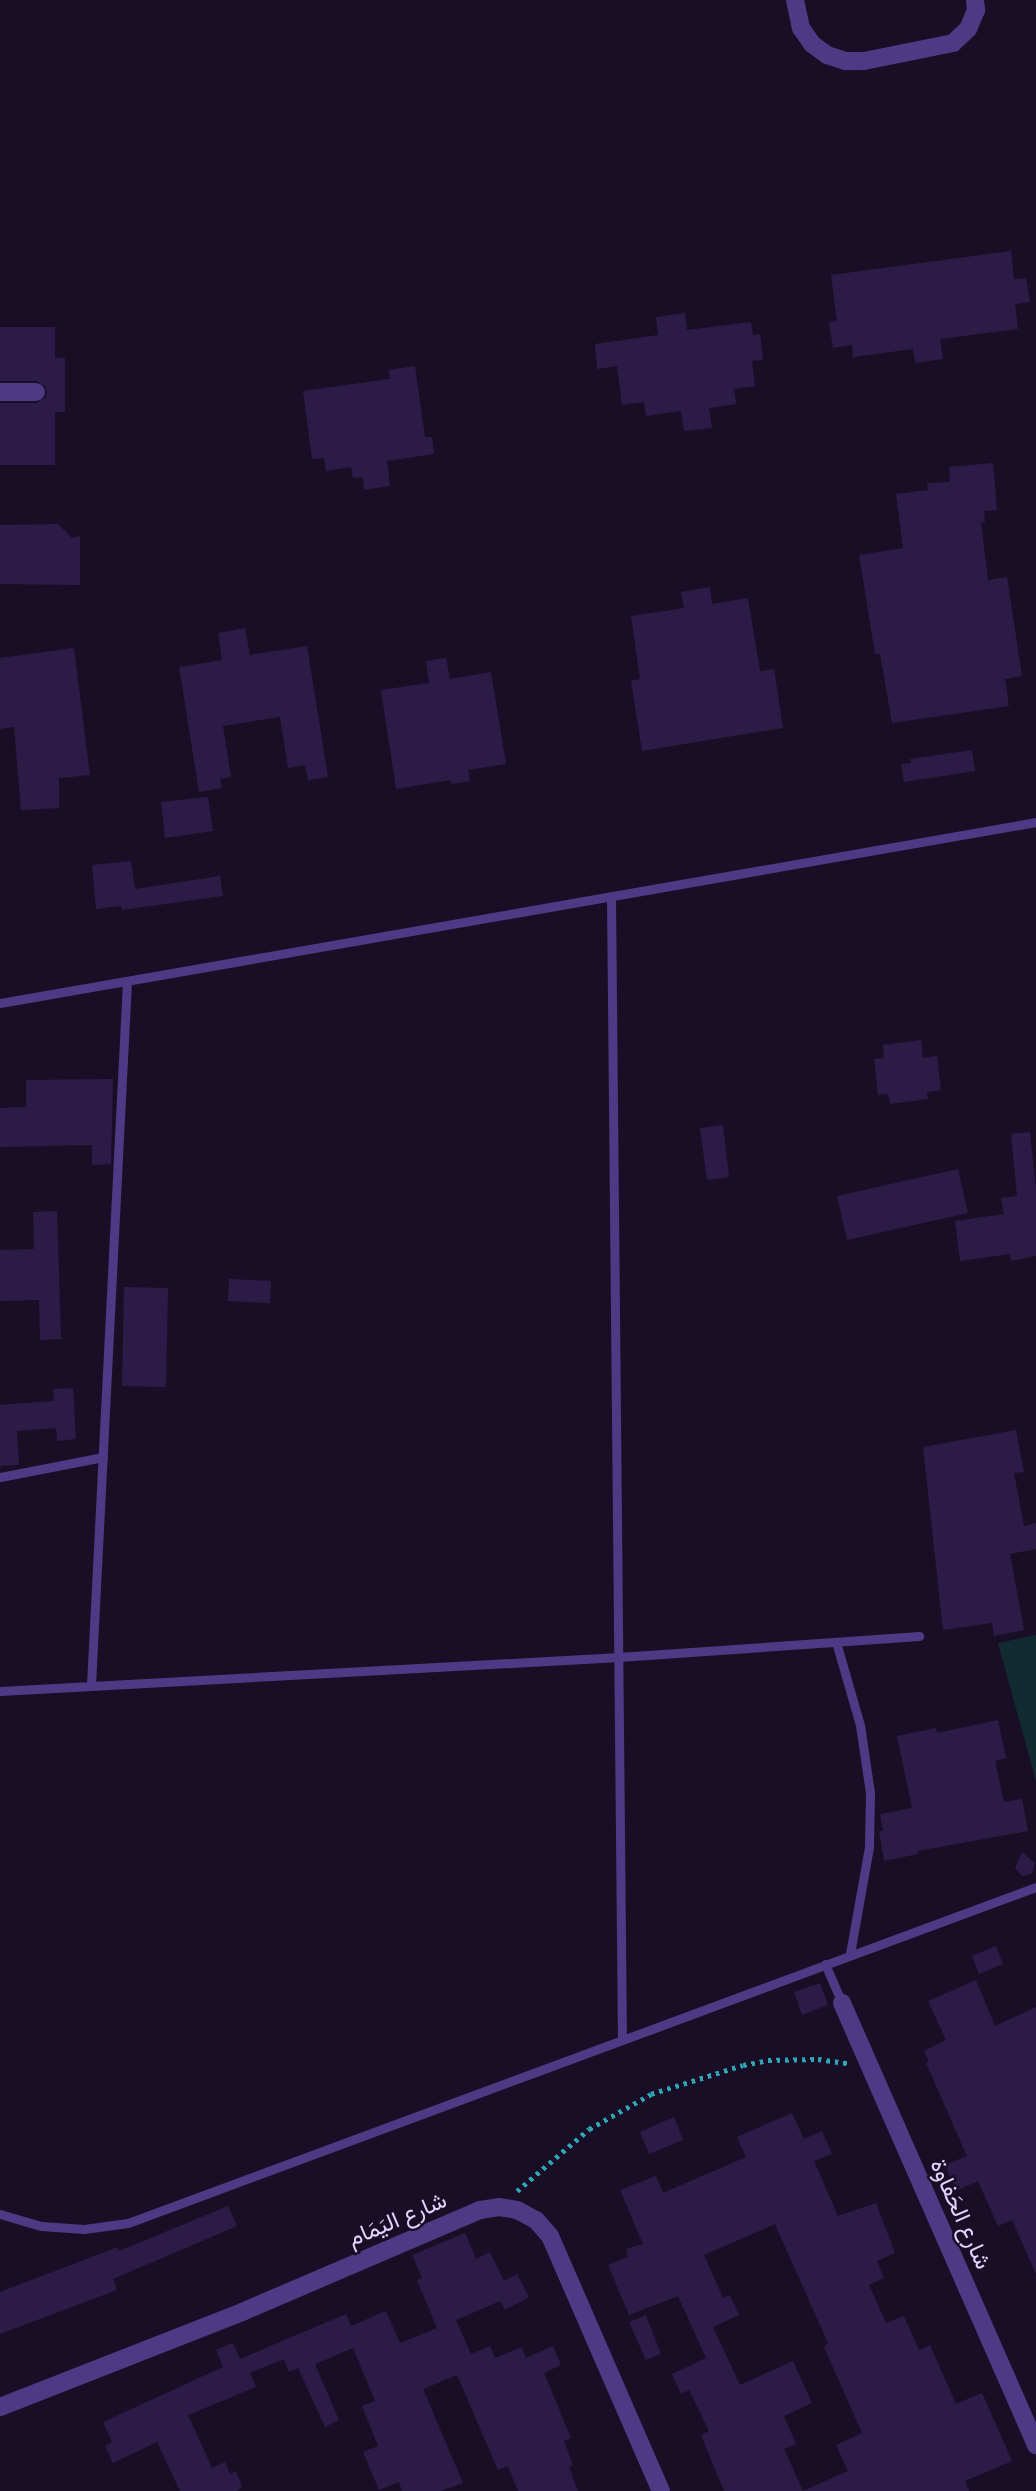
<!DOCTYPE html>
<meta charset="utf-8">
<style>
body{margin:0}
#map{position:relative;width:1036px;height:2491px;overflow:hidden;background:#180f26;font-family:Ubuntu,Vazirmatn,sans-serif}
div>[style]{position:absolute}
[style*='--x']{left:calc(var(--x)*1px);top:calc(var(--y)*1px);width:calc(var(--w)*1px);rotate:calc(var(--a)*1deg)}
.green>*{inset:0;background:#122b30}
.building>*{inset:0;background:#2d1b47}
.path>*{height:4.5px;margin-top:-2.25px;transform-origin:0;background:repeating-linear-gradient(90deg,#2fa5b8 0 3.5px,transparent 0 8.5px)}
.service>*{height:9px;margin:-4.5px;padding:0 4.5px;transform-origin:4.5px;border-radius:4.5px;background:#4c3a85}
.minor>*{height:18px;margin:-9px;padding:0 9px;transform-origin:9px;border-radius:9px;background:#4c3a85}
span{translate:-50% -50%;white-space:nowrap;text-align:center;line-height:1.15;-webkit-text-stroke:5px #180f26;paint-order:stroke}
.street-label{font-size:23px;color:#e2d5ff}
</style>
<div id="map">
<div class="green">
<i style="clip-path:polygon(1036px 1635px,1036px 1781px,998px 1643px)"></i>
</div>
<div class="building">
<i style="clip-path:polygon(1011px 251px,1014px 279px,1026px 278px,1030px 302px,1015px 304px,1018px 329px,940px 339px,943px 359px,915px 363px,913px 349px,853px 357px,852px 345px,833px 348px,829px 322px,837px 321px,831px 275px)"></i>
<i style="clip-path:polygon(685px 313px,687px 330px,751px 322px,753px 335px,760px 334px,763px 360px,752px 361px,755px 386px,734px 389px,736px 404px,709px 408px,712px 428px,684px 431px,681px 411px,646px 416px,644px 402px,622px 405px,617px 366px,597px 369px,595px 344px,658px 335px,656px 317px)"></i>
<i style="clip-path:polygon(0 327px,55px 327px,55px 358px,65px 358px,65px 412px,55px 412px,55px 465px,0 465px,0 403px,37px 403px,45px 398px,47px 393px,45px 386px,37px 381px,0 381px)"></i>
<i style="clip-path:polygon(415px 366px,425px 437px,432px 437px,434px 454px,387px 461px,390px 486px,364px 490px,363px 477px,353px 478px,351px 467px,326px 471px,324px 458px,312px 459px,303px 391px,390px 379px,389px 370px)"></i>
<i style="clip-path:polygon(993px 463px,997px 510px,984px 511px,985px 522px,981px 522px,988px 580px,1007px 577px,1022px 676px,1005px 679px,1009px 706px,892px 723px,880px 654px,875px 654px,859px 555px,903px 548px,896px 494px,928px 490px,927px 483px,950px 482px,949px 467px)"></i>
<i style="clip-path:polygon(58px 524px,72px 538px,80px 536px,80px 585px,0 584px,0 525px)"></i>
<i style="clip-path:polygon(710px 587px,712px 604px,748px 598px,760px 671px,774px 669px,783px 728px,642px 751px,631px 681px,640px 679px,631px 616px,684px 608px,681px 592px)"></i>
<i style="clip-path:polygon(245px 628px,250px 655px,307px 646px,328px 777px,308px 780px,305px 765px,288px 768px,280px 717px,223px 726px,231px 777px,220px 779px,222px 788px,199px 792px,179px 667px,222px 660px,218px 633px)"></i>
<i style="clip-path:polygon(74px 648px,90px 775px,59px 778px,59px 808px,21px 810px,14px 727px,0 729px,0 658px)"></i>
<i style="clip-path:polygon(446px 658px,450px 679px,491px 672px,506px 764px,468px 770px,470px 781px,451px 784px,451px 780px,396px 789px,381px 690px,429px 683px,426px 661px)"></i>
<i style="clip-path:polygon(972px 750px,975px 771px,904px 782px,901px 764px,911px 763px,910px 759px)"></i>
<i style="clip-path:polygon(208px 797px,213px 831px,165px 838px,161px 802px)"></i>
<i style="clip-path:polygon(131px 861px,135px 889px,220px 876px,223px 896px,122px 910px,121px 906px,96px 909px,92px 865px)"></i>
<i style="clip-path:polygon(921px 1040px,923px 1058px,937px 1056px,941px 1090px,927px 1092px,928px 1099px,890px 1104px,888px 1094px,878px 1095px,874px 1059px,884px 1058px,883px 1045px)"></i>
<i style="clip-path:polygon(113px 1079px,111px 1164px,92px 1165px,92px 1145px,0 1147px,0 1108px,26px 1107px,26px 1080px)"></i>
<i style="clip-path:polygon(723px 1125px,729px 1177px,707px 1180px,700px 1128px)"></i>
<i style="clip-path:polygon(1030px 1132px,1036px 1189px,1036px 1256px,1011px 1261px,1010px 1254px,960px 1261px,955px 1221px,1004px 1214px,1001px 1198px,1017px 1196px,1011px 1134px)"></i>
<i style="clip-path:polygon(958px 1169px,968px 1213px,847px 1240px,837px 1196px)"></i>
<i style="clip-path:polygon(57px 1211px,61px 1339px,40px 1340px,39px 1300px,0 1301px,0 1250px,34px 1249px,33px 1212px)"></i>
<i style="clip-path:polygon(229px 1279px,271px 1281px,270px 1303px,228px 1301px)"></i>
<i style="clip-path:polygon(124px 1287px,168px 1288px,166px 1387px,122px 1386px)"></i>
<i style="clip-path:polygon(73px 1388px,76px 1439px,57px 1441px,56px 1428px,17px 1431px,19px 1465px,0 1466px,0 1405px,54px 1401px,53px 1389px)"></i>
<i style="clip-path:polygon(1016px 1430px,1024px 1472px,1014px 1473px,1024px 1526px,1036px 1523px,1036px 1549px,1010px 1554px,1024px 1630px,994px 1636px,992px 1623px,943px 1630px,923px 1447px)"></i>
<i style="clip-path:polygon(998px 1720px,1006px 1758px,995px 1761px,1004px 1802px,1022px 1799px,1028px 1831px,918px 1851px,918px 1854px,884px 1861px,879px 1831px,883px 1831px,880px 1814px,912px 1808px,897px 1736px,936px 1728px,937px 1733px)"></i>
<i style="clip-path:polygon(1022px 1852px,1035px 1863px,1032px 1873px,1028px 1875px,1022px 1876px,1015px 1868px)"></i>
<i style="clip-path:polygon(996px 1946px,1003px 1964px,979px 1974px,972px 1956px)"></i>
<i style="clip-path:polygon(976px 1980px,995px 2026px,1036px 2007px,1036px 2274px,1012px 2220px,998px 2226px,978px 2181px,956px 2191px,945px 2165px,967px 2156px,926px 2063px,929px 2061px,924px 2051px,946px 2040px,928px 2001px)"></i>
<i style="clip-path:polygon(820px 1983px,828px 2005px,802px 2015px,794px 1992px)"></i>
<i style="clip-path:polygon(evenodd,792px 2113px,804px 2139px,822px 2131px,832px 2154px,814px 2161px,838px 2216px,876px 2203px,895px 2253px,877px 2261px,884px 2278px,869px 2285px,886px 2323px,904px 2316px,919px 2350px,930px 2345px,956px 2404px,982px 2393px,1012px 2461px,965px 2481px,969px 2491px,724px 2491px,701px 2435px,709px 2431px,689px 2390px,681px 2394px,672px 2374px,706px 2358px,678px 2296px,629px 2315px,608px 2265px,628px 2257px,626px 2249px,643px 2244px,620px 2190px,656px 2176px,663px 2193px,746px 2157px,737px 2137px,792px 2113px,775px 2224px,828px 2343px,824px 2347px,862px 2433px,836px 2445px,848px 2471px,803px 2491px,784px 2449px,796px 2444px,784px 2416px,812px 2403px,793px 2361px,740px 2385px,713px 2327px,739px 2315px,730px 2295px,723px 2298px,704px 2255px,775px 2224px)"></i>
<i style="clip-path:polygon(674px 2117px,683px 2140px,649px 2154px,640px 2132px)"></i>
<i style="clip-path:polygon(228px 2206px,237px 2226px,113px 2279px,117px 2290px,0 2334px,0 2292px,118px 2247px,119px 2251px)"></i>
<i style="clip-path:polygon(465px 2233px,476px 2259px,490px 2252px,504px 2281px,517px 2274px,529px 2297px,505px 2310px,500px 2301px,456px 2320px,471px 2354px,490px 2346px,495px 2358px,522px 2347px,526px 2358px,553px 2346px,561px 2365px,544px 2373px,571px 2438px,564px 2441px,573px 2465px,569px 2467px,578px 2491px,518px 2491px,508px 2466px,498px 2470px,457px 2375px,423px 2389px,463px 2483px,441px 2491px,402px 2491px,399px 2482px,379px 2490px,363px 2452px,378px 2446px,362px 2406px,375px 2401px,353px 2348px,315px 2364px,339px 2420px,325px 2427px,298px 2368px,289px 2372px,284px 2359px,250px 2373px,256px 2387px,188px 2415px,212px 2468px,225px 2462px,230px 2474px,236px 2471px,242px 2487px,237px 2491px,180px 2491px,157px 2442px,113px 2463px,105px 2446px,112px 2442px,103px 2422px,223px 2367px,216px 2350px,233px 2343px,240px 2359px,346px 2314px,351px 2326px,386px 2311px,400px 2343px,437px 2328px,417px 2280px,422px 2278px,412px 2255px)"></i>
<i style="clip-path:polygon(646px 2315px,661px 2354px,646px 2360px,629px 2322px)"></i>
</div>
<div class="path">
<i style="--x:517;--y:2191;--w:95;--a:-40.7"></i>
<i style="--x:589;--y:2129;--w:71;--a:-29.4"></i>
<i style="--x:651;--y:2094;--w:96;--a:-17.5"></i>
<i style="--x:743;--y:2065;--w:25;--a:-11"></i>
<i style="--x:768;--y:2060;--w:50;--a:-1.1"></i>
<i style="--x:818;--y:2059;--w:30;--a:8"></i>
</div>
<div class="service">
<i style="--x:611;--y:897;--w:1143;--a:89.45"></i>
<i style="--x:0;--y:1003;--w:1052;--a:-9.91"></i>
<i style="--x:0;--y:1477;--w:105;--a:-11"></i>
<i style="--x:836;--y:1642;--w:86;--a:73.9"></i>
<i style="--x:860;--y:1725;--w:69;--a:81.6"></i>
<i style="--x:870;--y:1793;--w:54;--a:91.1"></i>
<i style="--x:869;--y:1847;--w:109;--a:100.1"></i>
<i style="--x:91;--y:1685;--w:704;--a:-87.07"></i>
<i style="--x:0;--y:1691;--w:620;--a:-3.14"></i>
<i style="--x:619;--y:1657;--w:301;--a:-4"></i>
<i style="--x:825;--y:1964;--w:43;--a:66.4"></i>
<i style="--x:0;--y:2214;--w:43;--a:16.3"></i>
<i style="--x:41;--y:2226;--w:43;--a:4"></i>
<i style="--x:84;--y:2229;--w:44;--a:-7.8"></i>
<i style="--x:128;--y:2223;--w:968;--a:-20.31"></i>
</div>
<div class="minor">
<i style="--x:795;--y:0;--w:29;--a:78"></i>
<i style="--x:801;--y:28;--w:19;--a:55"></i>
<i style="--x:812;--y:44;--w:19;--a:36"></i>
<i style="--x:827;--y:55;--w:19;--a:18"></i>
<i style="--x:845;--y:61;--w:19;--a:0"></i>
<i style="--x:864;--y:61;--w:91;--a:-11.4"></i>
<i style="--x:953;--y:43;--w:21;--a:-43"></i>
<i style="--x:968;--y:29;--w:21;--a:-67"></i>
<i style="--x:976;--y:10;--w:10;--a:-96"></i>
<i style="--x:0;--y:392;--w:36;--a:0"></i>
<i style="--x:842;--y:2003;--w:483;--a:66.3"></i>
<i style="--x:0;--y:2407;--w:260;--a:-21.4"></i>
<i style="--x:242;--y:2312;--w:259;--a:-23.2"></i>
<i style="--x:480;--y:2210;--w:19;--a:-9"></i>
<i style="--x:499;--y:2207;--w:18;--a:9"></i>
<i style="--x:517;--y:2210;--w:21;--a:28"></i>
<i style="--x:536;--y:2220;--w:21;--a:49"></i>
<i style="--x:550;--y:2236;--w:278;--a:66.5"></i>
</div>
<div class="street-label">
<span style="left:961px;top:2214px;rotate:66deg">شارع الحَفاوة</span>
<span style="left:397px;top:2219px;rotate:-23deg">شارع اليَمَام</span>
</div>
</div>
